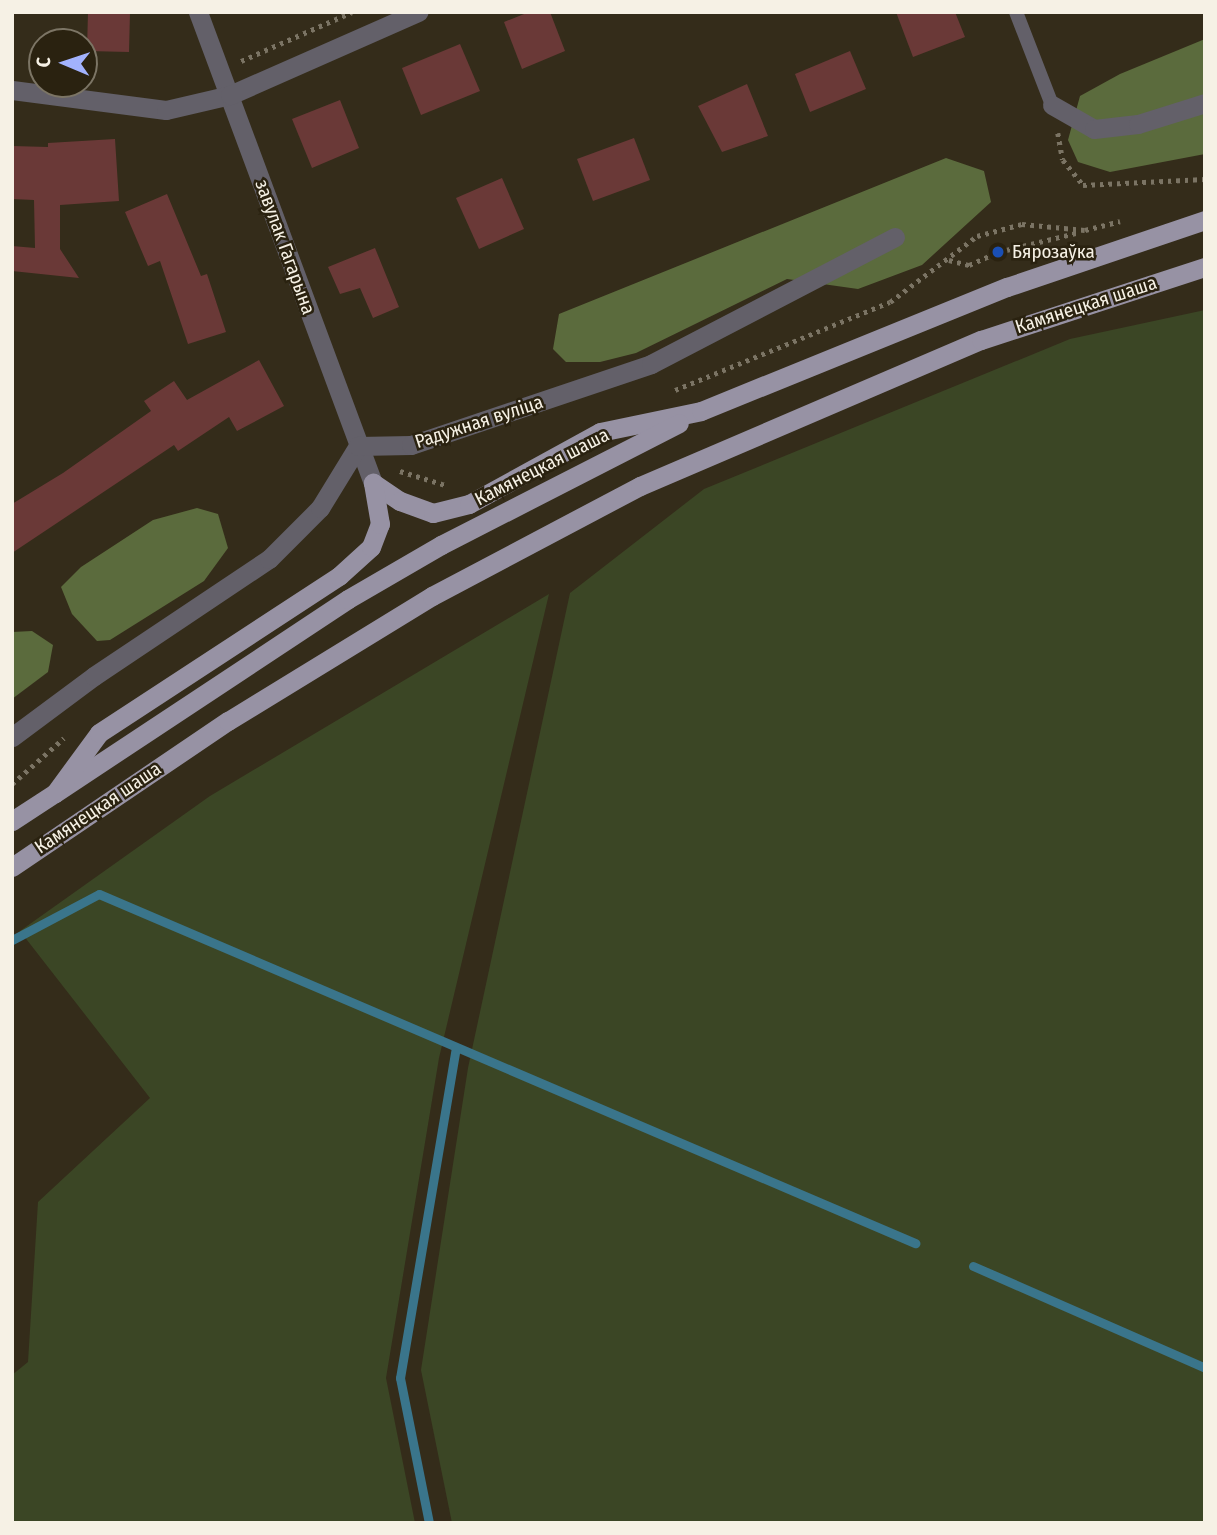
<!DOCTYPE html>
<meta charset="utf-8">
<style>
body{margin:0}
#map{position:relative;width:1217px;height:1535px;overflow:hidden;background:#342c1a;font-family:"Fira Sans Condensed",sans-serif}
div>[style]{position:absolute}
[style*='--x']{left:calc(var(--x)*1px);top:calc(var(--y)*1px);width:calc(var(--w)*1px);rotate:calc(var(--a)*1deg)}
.green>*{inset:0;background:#3b4625}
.forest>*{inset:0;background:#5b6b3d}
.stream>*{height:9px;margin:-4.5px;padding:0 4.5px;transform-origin:4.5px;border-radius:4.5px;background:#3a758b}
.building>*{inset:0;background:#6a3937}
.path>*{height:4.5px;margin-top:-2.25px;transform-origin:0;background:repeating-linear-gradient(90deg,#7b7464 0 3.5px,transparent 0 8.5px)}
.service>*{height:14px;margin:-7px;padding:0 7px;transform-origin:7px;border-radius:7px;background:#636069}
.minor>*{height:19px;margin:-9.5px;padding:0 9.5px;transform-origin:9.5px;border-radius:9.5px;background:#636069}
.primary>*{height:19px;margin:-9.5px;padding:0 9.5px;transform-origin:9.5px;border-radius:9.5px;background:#9792a4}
.dots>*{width:19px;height:19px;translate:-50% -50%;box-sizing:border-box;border:4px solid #2a2210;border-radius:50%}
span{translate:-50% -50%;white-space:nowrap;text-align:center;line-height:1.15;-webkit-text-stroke:5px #2a2210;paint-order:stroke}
.street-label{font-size:19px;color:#f6f1e5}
.poi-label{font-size:19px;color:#f6f1e5}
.left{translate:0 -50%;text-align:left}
.frame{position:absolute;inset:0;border:14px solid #f6f1e5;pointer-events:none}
.north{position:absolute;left:28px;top:28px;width:70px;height:70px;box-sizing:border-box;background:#2a2210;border:2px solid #7c7565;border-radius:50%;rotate:272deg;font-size:19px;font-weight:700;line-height:28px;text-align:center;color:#f6f1e5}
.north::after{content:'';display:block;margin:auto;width:24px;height:32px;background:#a2b2fd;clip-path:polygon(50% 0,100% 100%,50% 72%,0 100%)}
</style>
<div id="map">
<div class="green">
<i style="clip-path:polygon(1205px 310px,1205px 1523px,452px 1523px,421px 1370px,468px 1068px,570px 593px,704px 489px,1070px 339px)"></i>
<i style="clip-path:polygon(549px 594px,439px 1058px,386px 1378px,415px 1523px,12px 1523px,12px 1375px,28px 1362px,38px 1202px,150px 1098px,20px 931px,210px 796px)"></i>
</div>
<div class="forest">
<i style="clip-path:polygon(1205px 39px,1205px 154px,1110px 172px,1078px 162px,1068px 140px,1080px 96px,1120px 74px)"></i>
<i style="clip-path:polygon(946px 158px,984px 171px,991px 202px,922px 265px,858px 289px,787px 279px,636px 353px,600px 362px,566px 362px,553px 349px,559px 314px)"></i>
<i style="clip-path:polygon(197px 508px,218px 514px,228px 548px,204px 581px,110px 640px,97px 641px,72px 614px,61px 587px,81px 567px,153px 520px)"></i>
<i style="clip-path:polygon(32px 631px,53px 645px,48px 672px,12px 699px,12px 632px)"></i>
</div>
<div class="stream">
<i style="--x:12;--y:940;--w:98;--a:-27.9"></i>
<i style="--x:99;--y:894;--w:888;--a:23.16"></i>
<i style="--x:973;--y:1266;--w:253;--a:23.7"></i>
<i style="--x:429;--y:1523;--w:148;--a:-101.3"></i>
<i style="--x:400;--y:1378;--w:335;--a:-80.4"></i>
</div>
<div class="building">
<i style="clip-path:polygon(88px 12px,130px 12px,129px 52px,87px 51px)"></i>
<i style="clip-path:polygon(529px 12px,550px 12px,565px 51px,522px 69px,504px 22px)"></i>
<i style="clip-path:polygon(896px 12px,955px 12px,965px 37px,913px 57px)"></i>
<i style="clip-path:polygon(460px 44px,480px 91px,421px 115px,402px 68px)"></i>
<i style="clip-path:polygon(850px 51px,866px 89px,810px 112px,795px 74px)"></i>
<i style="clip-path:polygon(747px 84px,768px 136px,722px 152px,698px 106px)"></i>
<i style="clip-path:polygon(340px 100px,359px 148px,312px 168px,292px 119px)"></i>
<i style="clip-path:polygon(634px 138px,650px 180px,593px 201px,577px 159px)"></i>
<i style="clip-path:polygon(115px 139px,119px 201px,60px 205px,60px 249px,79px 278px,12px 271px,12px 246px,35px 248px,34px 200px,12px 199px,12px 146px,48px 147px,48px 143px)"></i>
<i style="clip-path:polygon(502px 178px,524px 229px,479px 249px,456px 198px)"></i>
<i style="clip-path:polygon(167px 194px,201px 276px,207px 274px,226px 332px,188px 344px,160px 261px,148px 266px,125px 212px)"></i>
<i style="clip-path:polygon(375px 248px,399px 307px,373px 318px,360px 288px,340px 294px,328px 267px)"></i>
<i style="clip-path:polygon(259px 360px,284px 406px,237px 431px,229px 417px,178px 451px,174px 445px,12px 553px,12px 504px,63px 473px,151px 411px,144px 401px,174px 381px,187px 400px)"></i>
</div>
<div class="path">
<i style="--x:241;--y:61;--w:121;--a:-23.8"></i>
<i style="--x:1058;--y:133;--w:27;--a:80"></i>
<i style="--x:1063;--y:160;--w:32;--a:51"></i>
<i style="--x:1083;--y:185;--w:122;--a:-2.8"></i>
<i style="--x:949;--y:260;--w:21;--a:14"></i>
<i style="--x:969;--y:265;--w:32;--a:-24"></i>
<i style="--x:998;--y:252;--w:84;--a:-13.7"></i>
<i style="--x:675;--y:390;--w:232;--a:-22.3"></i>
<i style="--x:890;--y:302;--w:109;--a:-37.2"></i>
<i style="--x:977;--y:236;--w:47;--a:-14.9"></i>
<i style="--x:1022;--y:224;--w:63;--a:5.4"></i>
<i style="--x:1085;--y:230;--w:36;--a:-14"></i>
<i style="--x:400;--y:471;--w:47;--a:17.3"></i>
<i style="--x:12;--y:784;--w:69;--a:-41.5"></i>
</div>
<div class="service">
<i style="--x:1016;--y:12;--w:100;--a:68.8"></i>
</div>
<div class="minor">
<i style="--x:198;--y:12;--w:502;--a:69.62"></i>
<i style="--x:12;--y:90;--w:155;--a:7.4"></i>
<i style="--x:166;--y:110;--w:66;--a:-13.2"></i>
<i style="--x:230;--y:95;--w:206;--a:-23.8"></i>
<i style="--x:1052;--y:105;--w:48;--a:29.7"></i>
<i style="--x:1094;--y:129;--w:44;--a:-6.5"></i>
<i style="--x:1138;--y:124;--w:70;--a:-17.4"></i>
<i style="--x:12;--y:737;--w:102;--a:-36.6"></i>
<i style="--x:94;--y:676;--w:211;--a:-33.8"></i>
<i style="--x:269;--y:559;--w:72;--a:-45"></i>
<i style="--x:320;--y:508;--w:73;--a:-58.5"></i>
<i style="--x:358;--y:446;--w:53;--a:-1.1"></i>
<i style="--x:411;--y:445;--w:253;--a:-18.6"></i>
<i style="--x:651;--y:364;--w:275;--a:-27.5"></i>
</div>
<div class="primary">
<i style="--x:373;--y:483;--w:32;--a:34"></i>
<i style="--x:400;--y:501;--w:35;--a:20"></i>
<i style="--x:433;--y:513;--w:37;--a:-14"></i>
<i style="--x:469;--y:504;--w:149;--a:-28.8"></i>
<i style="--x:600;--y:432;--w:103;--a:-11.7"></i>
<i style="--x:701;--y:411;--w:330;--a:-22.1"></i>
<i style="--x:1007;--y:287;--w:209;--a:-18.7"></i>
<i style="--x:55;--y:793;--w:351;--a:-33.5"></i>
<i style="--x:348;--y:599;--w:108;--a:-30.1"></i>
<i style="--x:441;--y:545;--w:267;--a:-27.1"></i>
<i style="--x:12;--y:821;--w:51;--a:-33.1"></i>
<i style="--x:55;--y:793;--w:74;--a:-53.7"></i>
<i style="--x:99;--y:733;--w:287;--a:-33.2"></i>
<i style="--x:339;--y:576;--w:43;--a:-42.2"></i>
<i style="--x:371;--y:547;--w:25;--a:-69"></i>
<i style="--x:380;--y:524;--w:42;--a:-99.7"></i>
<i style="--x:12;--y:867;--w:261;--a:-34.1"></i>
<i style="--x:228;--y:721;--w:239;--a:-31.5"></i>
<i style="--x:432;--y:596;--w:235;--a:-27.9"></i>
<i style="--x:640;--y:486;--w:371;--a:-23.2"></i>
<i style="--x:981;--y:340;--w:236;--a:-18.1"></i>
</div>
<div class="dots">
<i style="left:998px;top:252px;background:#1a4fb4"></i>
</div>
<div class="street-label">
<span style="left:285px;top:247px;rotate:70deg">завулак Гагарына</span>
<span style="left:1086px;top:305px;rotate:-18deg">Камянецкая шаша</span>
<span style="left:479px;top:422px;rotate:-18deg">Радужная вуліца</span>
<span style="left:542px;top:467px;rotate:-27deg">Камянецкая шаша</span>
<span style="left:98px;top:808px;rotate:-34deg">Камянецкая шаша</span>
</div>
<div class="poi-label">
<span class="left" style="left:1012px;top:252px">Бярозаўка</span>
</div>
<div class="frame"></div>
<div class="north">С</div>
</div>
